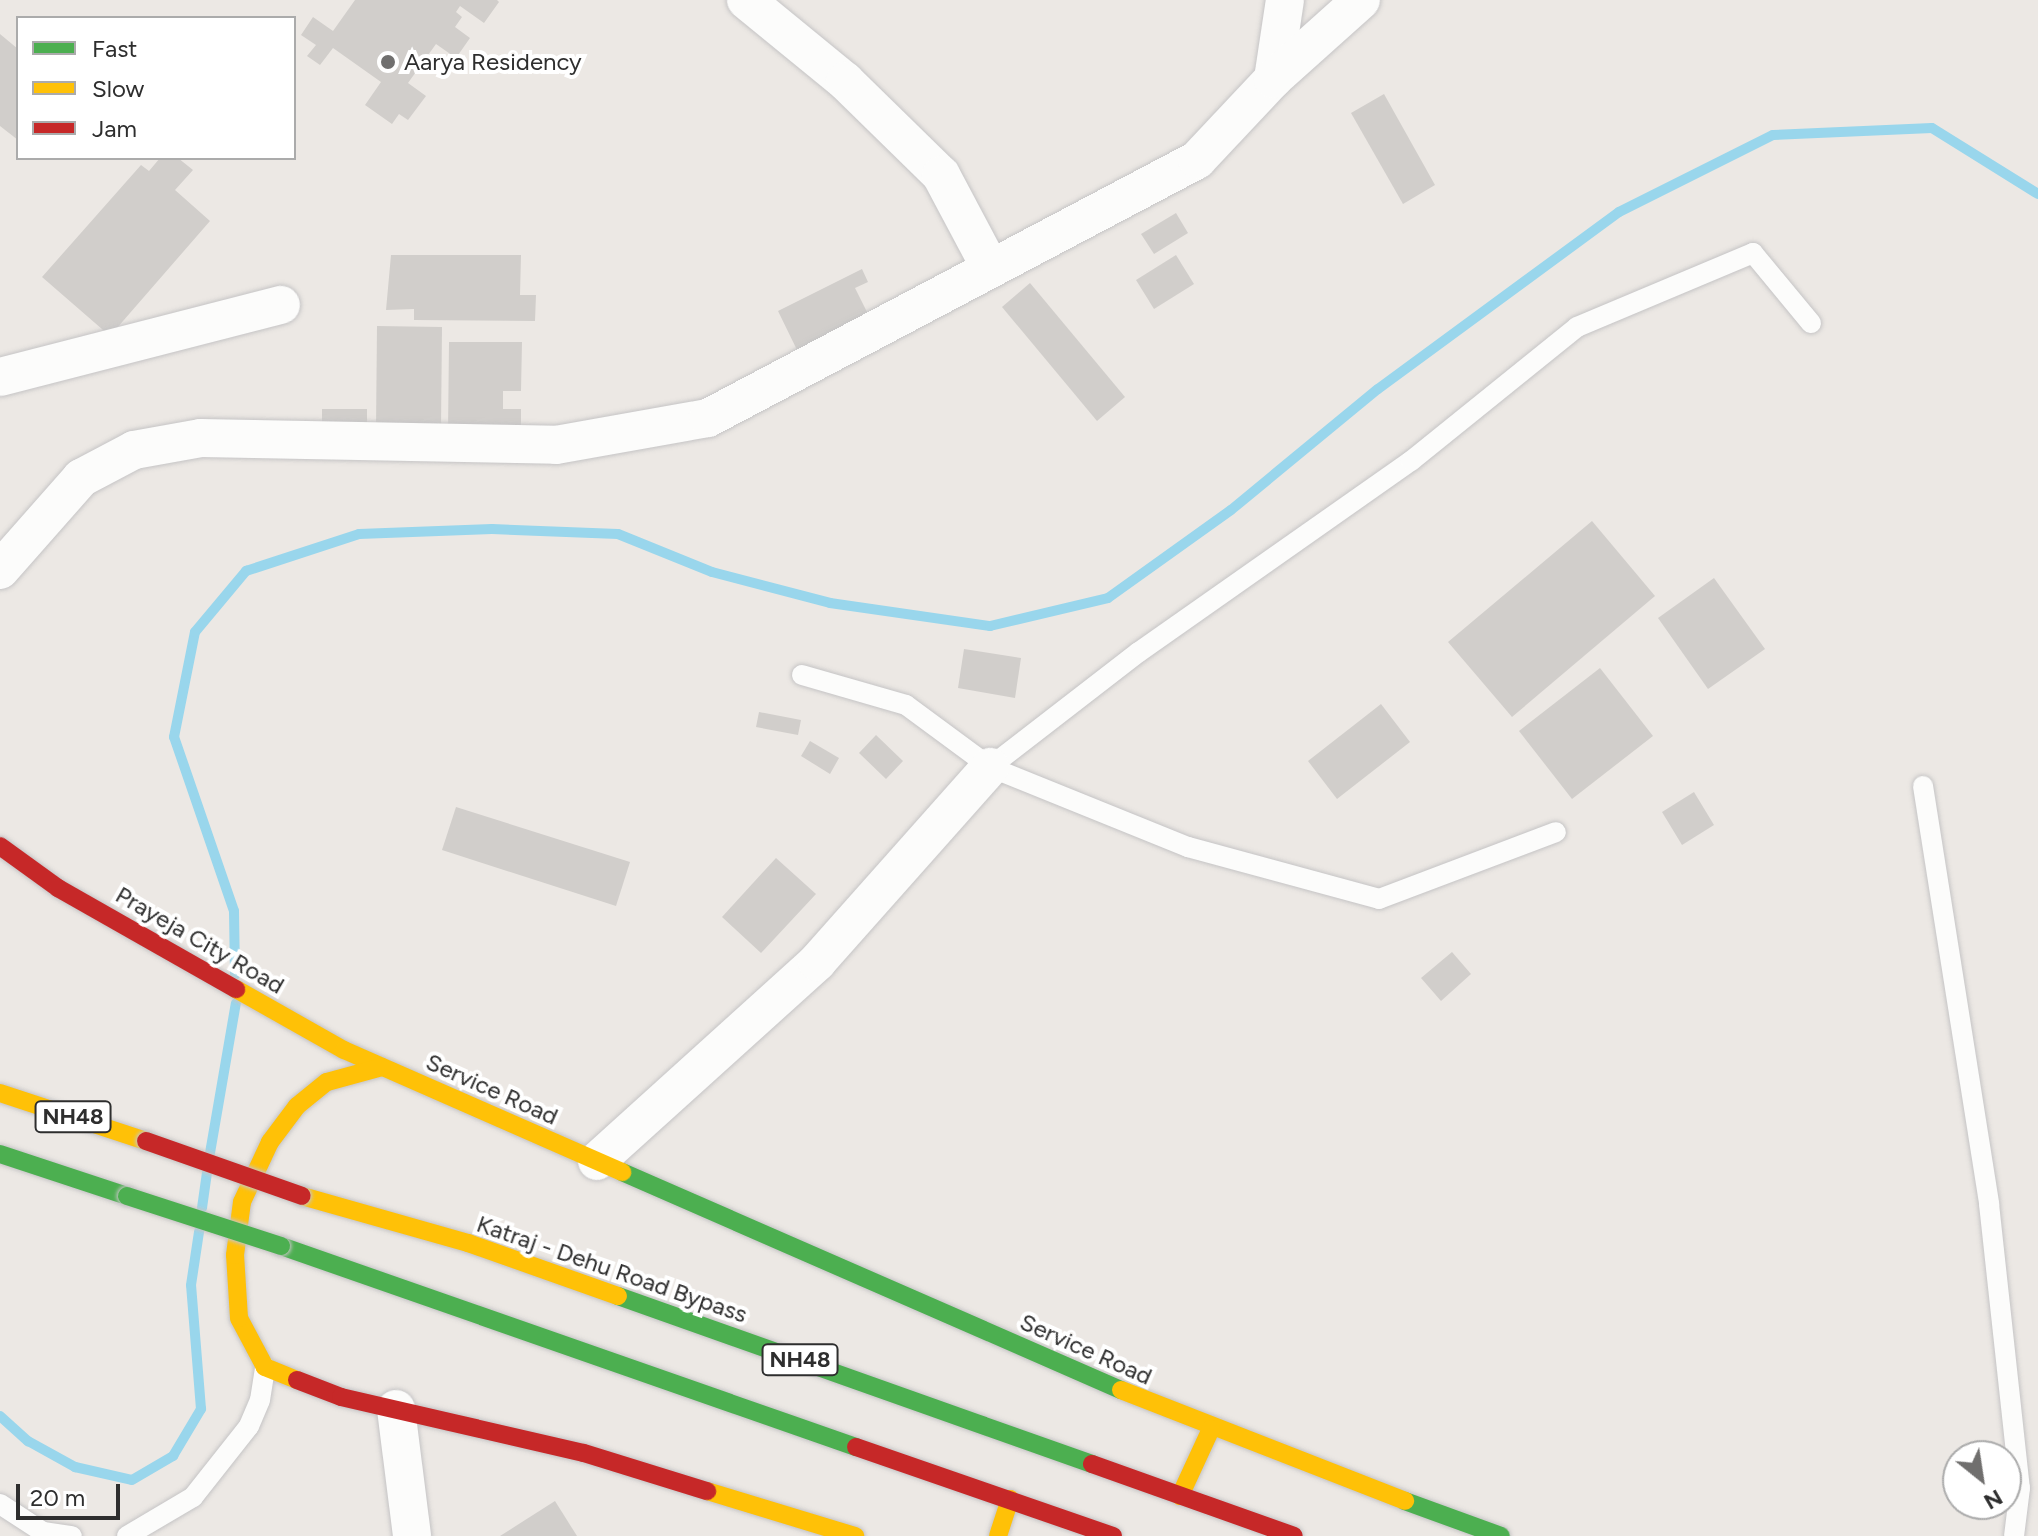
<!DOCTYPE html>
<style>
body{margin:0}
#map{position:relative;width:2038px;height:1536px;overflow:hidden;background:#ece8e4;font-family:Figtree,sans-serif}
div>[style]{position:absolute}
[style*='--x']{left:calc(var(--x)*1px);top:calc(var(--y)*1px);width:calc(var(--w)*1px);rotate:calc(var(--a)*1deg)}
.stream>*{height:10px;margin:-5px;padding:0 5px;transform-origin:5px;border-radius:5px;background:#99d6ec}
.building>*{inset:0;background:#d1cecb}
.roads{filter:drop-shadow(0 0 2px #c5c4c5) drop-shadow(0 0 2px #c5c4c5)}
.lane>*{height:20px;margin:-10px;padding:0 10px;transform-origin:10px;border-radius:10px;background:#fcfcfb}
.street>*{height:38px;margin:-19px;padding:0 19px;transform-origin:19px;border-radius:19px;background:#fcfcfb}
.fast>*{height:18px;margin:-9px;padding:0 9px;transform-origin:9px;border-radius:9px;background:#4caf50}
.slow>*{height:18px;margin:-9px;padding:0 9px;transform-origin:9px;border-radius:9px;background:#ffc107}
.jam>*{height:18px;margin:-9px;padding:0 9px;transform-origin:9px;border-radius:9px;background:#c62828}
.bridges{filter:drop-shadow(0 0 2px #c6c5c4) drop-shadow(0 0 2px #c6c5c4)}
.fast-bridge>*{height:18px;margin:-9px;padding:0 9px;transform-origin:9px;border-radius:9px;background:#4caf50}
.jam-bridge>*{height:18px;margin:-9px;padding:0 9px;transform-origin:9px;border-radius:9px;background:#c62828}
.dots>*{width:22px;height:22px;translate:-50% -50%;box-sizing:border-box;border:4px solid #fff;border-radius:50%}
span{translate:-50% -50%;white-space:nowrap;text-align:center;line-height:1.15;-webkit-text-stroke:8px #fff;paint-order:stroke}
.shield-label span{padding:2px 6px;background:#fff;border:2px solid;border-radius:6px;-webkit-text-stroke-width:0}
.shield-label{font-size:22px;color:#2e2e2e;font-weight:700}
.poi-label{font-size:24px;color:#2e2e2e}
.left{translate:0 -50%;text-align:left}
.street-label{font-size:24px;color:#2e2e2e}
.legend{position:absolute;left:16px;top:16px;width:280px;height:144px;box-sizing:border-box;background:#fff;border:2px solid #ababab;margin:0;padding:10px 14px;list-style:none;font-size:24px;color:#2e2e2e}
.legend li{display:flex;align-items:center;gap:16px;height:40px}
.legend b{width:40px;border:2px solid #ababab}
.north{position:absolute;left:1942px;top:1440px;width:80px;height:80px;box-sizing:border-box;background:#fff;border:2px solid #ababab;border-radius:50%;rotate:150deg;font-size:22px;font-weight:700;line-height:32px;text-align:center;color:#2e2e2e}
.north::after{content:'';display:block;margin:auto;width:28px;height:36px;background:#706f6e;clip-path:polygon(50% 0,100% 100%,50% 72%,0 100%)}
.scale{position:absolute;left:16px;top:1484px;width:104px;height:36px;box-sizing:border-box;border:4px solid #2e2e2e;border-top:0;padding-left:10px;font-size:24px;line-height:28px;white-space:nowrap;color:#2e2e2e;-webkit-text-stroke:6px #fff;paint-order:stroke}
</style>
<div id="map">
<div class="stream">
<i style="--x:235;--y:975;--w:64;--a:-90.9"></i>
<i style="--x:234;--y:911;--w:184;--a:-109"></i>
<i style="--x:174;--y:737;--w:107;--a:-78.7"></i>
<i style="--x:195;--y:632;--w:80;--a:-50.1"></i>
<i style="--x:246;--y:571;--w:119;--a:-18.1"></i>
<i style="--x:359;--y:534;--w:133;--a:-2.2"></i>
<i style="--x:492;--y:529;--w:126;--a:2.3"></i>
<i style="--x:618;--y:534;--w:101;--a:22"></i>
<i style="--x:712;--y:572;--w:122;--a:14.7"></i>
<i style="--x:830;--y:603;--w:162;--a:8.2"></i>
<i style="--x:990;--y:626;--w:121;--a:-13.3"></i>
<i style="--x:1108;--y:598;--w:151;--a:-35.6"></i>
<i style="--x:1231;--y:510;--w:190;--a:-39.5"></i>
<i style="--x:1378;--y:389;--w:299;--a:-36.3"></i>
<i style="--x:1619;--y:212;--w:172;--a:-26.6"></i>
<i style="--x:1773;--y:135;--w:159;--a:-2.5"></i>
<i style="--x:1932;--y:128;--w:125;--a:31.9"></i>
<i style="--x:210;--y:1153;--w:152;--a:-80.2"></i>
<i style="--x:202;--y:1208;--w:35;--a:-82"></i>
<i style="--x:0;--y:1416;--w:38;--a:42"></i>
<i style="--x:28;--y:1441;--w:54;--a:29"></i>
<i style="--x:75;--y:1467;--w:58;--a:12.8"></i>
<i style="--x:132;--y:1480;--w:48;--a:-30.3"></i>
<i style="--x:173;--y:1456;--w:55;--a:-59.2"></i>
<i style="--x:201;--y:1409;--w:124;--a:-94.6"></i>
<i style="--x:191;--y:1285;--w:54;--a:-81.4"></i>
</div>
<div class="building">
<i style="clip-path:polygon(355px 0,497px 0,499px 2px,484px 23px,460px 6px,456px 12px,462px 17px,455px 27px,470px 38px,456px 58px,436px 44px,408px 83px,426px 96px,408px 120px,399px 114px,392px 124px,365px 105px,381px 82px,333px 48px,320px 65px,307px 56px,316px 45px,301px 35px,313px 17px,333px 31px)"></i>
<i style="clip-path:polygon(0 34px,18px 49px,18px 140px,0 126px)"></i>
<i style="clip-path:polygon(1384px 94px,1435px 185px,1403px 204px,1351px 113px)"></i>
<i style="clip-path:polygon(160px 158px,178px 158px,193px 170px,175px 190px,210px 221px,110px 336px,42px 277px,141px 165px,149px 171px)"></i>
<i style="clip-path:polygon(1176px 213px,1188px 233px,1154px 254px,1141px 234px)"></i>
<i style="clip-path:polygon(391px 255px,521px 255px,520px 295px,536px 295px,535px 321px,414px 320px,414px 309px,386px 310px)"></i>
<i style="clip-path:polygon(1176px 255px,1194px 284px,1154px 309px,1136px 280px)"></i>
<i style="clip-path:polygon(862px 269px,868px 282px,855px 288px,870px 318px,798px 352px,778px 311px)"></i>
<i style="clip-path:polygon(1030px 283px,1125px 397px,1097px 421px,1002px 307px)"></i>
<i style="clip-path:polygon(377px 326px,442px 327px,441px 428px,376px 428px)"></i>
<i style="clip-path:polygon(449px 342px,522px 342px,521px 391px,503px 391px,503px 409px,521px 409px,521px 432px,448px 432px)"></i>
<i style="clip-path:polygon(322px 409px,367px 409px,367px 427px,322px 426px)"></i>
<i style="clip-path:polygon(1592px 521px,1655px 596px,1512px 717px,1448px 642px)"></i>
<i style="clip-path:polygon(1714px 578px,1765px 649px,1708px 689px,1658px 618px)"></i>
<i style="clip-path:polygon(964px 649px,1021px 658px,1015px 698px,958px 688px)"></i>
<i style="clip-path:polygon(1600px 668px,1653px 736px,1572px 799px,1519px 731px)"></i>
<i style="clip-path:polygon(1381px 704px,1410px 742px,1337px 799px,1308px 761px)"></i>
<i style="clip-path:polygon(759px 712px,801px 720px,798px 735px,756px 727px)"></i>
<i style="clip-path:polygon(876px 735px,903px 761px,886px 779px,859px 753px)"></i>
<i style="clip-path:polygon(810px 741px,839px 758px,830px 774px,801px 756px)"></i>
<i style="clip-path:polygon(1694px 792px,1714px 825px,1682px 845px,1662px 812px)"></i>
<i style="clip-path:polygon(456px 807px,630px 862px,616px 906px,442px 850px)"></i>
<i style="clip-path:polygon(776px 858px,816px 894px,761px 953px,722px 917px)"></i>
<i style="clip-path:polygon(1452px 952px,1471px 974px,1441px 1001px,1421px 978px)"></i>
<i style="clip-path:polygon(555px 1501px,577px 1536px,500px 1536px)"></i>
</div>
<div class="roads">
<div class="lane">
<i style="--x:802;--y:675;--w:108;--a:16.1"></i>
<i style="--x:906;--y:705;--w:104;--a:36.4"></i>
<i style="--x:990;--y:767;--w:214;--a:22"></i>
<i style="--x:1188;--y:847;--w:198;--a:15.2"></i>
<i style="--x:1379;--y:899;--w:189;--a:-20.7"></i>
<i style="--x:990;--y:767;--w:188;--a:-37.7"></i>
<i style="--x:1139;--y:652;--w:332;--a:-35.1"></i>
<i style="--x:1411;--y:461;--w:213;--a:-38.9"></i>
<i style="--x:1577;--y:327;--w:191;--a:-22.8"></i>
<i style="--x:1753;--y:253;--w:91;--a:50.4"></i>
<i style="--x:1923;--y:786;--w:423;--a:81"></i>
<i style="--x:1989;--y:1204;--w:286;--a:83.8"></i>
<i style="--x:2020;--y:1488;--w:48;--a:97.1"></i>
<i style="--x:0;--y:1504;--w:51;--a:33.1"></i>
<i style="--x:43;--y:1532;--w:29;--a:8"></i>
<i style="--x:127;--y:1536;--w:77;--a:-30.6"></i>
<i style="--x:193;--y:1497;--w:90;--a:-51.7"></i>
<i style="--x:249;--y:1426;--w:28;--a:-67"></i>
<i style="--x:260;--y:1400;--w:33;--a:-81"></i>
</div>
<div class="street">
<i style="--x:746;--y:0;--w:128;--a:39.3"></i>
<i style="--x:845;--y:81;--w:134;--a:44.4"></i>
<i style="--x:941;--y:175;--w:106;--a:62"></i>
<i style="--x:1273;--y:79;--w:80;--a:-81.4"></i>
<i style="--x:0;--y:377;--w:290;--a:-14.4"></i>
<i style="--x:0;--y:570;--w:123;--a:-48.6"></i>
<i style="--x:81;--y:478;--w:60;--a:-27.8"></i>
<i style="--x:134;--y:450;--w:68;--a:-10.2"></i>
<i style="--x:201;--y:438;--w:355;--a:1.1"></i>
<i style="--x:556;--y:445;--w:154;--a:-10.1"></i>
<i style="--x:708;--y:418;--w:553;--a:-27.82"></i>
<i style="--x:1197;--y:160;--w:111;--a:-46.8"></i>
<i style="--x:1273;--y:79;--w:118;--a:-41.9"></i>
<i style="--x:597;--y:1161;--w:297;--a:-42.1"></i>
<i style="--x:817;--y:962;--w:261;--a:-48.4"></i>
<i style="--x:396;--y:1409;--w:128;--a:82.8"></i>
</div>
<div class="fast">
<i style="--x:0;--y:1154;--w:134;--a:18.3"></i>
<i style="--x:622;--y:1172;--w:545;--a:23.6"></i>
<i style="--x:281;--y:1246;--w:609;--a:19.27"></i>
<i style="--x:618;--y:1296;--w:503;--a:19.52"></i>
<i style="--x:1405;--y:1501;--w:102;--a:20"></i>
</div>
<div class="slow">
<i style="--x:236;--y:989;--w:124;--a:29.5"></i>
<i style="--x:344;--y:1050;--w:304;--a:23.7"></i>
<i style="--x:0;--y:1093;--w:154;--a:18.2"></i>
<i style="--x:302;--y:1196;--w:173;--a:15.8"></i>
<i style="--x:468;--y:1243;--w:159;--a:19.5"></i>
<i style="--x:297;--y:1380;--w:35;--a:-158"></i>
<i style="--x:265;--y:1367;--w:55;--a:-118"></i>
<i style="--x:239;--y:1318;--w:63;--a:-93.6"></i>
<i style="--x:235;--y:1255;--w:53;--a:-82.5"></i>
<i style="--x:242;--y:1202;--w:66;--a:-65"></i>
<i style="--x:270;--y:1142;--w:45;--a:-53.1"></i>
<i style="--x:297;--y:1106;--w:38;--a:-39"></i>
<i style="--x:327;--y:1082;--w:57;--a:-15.3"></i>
<i style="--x:1121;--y:1390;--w:305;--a:21.3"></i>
<i style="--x:707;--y:1491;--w:155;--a:16.9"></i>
<i style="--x:1180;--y:1496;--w:74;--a:-65.2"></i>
<i style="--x:998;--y:1536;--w:39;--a:-72"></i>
</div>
<div class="jam">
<i style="--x:0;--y:846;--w:72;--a:35.9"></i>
<i style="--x:58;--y:888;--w:205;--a:29.6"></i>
<i style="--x:297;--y:1380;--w:47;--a:21.1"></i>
<i style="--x:341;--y:1397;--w:249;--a:13"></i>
<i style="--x:584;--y:1453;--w:129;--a:17.2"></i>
<i style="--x:856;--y:1447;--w:272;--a:19.1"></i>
<i style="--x:1092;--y:1464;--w:214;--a:19.6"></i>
</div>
</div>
<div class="bridges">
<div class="fast-bridge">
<i style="--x:127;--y:1196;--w:162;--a:18"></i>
</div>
<div class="jam-bridge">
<i style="--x:146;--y:1141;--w:165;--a:19.4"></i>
</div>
</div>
<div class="dots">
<i style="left:388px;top:62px;background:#706f6e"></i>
</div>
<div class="shield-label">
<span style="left:73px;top:1117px">NH48</span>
<span style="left:800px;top:1360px">NH48</span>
</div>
<div class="poi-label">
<span class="left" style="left:404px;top:62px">Aarya Residency</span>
</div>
<div class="street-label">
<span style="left:200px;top:940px;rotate:30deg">Prayeja City Road</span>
<span style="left:492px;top:1089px;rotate:24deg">Service Road</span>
<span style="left:612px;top:1269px;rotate:19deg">Katraj - Dehu Road Bypass</span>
<span style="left:1086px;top:1349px;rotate:24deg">Service Road</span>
</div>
<ul class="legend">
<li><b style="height:10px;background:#4caf50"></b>Fast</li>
<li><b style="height:10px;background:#ffc107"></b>Slow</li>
<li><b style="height:10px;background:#c62828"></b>Jam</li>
</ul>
<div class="north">N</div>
<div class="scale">20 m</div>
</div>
